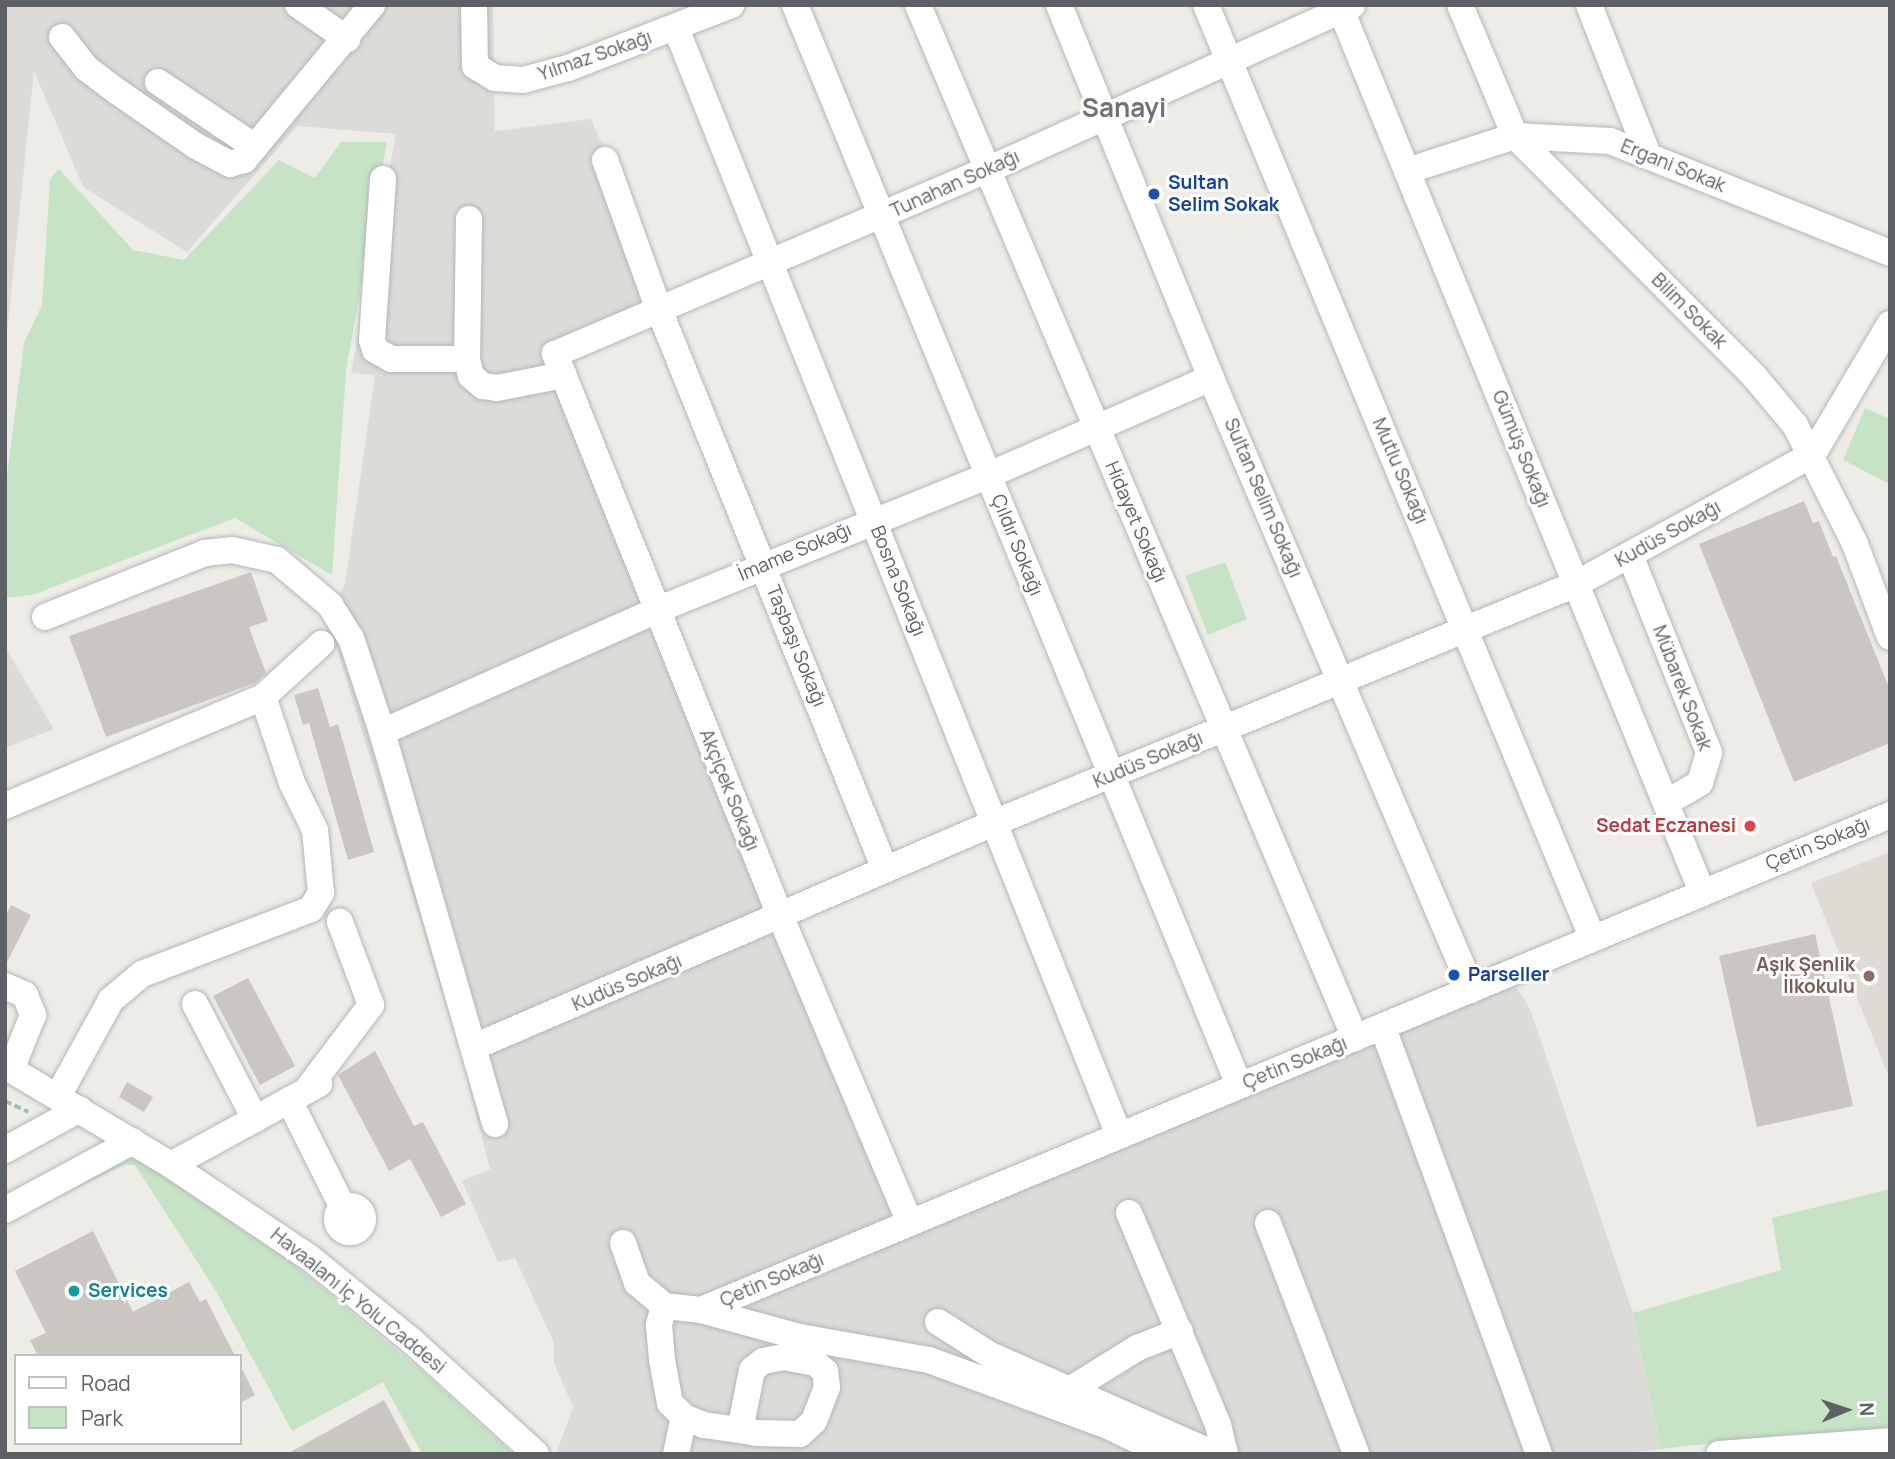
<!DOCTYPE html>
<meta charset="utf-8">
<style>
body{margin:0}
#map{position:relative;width:1895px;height:1459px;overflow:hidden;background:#eeece6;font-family:Manrope,sans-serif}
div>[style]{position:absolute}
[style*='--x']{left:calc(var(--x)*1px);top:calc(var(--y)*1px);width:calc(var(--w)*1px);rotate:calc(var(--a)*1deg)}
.industrial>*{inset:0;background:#dddbd8}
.education>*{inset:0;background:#dedbd4}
.green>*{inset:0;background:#c6e3c5}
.building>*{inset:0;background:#cac7c2}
.path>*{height:3.5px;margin-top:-1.75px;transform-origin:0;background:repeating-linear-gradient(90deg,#9ec4a7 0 7px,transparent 0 10.5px)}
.roads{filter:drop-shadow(0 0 2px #b3b6b9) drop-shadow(0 0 2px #b3b6b9)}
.minor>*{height:26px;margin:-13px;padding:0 13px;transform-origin:13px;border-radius:13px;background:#fff}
.minor>.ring{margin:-13px;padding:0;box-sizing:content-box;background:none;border:26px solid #fff;border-radius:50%}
.dots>*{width:19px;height:19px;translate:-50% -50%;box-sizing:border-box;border:4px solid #fff;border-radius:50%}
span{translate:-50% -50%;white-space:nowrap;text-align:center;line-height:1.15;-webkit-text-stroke:6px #fff;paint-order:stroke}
.street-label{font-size:19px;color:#5d6165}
.transit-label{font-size:19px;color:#164399;font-weight:700}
.left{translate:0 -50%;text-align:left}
.health-label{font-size:19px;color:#be3a42;font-weight:700}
.right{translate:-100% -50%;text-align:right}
.education-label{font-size:19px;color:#785e54;font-weight:700}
.culture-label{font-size:19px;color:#0d838f;font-weight:700}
.district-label{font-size:26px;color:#6f7377;font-weight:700}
.frame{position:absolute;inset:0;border:7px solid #5d6165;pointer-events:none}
.legend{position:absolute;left:14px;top:1354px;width:228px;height:91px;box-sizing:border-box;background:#fff;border:2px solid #bec0c1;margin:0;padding:9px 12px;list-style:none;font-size:21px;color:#5d6165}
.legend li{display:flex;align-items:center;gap:14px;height:35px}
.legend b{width:35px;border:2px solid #bec0c1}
.north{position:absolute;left:1811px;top:1375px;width:70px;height:70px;-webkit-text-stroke:5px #fff;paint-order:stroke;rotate:88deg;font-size:19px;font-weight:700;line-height:28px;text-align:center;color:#5d6165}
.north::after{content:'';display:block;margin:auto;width:24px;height:32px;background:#5d6165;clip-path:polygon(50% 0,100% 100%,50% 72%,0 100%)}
</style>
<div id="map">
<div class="industrial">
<i style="clip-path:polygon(5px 5px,493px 5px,495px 131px,591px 119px,672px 304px,559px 354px,914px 1214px,1500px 961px,1530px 1009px,1633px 1313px,1661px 1449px,1619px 1454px,556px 1454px,573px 1407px,554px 1363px,554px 1343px,515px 1258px,498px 1262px,462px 1181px,490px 1169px,460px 1051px,328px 620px,345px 583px,375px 375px,351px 373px,396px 134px,297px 126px,187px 252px,83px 187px,34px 71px,5px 352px)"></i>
<i style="clip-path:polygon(5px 647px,54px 729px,5px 748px)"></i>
</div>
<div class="education">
<i style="clip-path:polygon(1890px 852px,1890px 1080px,1811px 883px)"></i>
</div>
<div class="green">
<i style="clip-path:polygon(341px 142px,387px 142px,346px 370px,332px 575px,235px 518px,32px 595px,6px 598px,5px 491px,24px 343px,42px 305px,50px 179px,59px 169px,133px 250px,184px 260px,279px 160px,315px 178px)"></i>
<i style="clip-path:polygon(1865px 408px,1890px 419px,1890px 484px,1843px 460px)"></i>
<i style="clip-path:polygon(1225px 562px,1247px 619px,1208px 635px,1185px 576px)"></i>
<i style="clip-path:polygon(128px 1157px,142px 1161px,293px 1264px,422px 1371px,513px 1454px,422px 1454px,383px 1382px,292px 1431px,216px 1291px,135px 1165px,124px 1165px,24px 1213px)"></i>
<i style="clip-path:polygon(1890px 1189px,1890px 1430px,1792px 1434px,1661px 1449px,1633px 1313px,1781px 1270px,1772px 1218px)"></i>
</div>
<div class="building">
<i style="clip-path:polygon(1804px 501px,1813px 523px,1819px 521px,1833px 557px,1836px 556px,1890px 690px,1890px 743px,1794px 782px,1699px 544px)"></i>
<i style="clip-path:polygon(251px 572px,268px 621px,249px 627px,266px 673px,255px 683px,106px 737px,69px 636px)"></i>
<i style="clip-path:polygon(318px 688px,330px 727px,338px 724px,374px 852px,348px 860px,309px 723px,303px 725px,294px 695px)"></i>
<i style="clip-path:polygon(11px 905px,31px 915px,5px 966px,5px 917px)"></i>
<i style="clip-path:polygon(1815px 934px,1853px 1106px,1757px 1127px,1719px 956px)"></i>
<i style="clip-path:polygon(248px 978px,295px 1066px,260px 1085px,213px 996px)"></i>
<i style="clip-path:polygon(375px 1051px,414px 1126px,423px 1122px,466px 1204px,441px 1217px,410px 1159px,389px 1171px,338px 1075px)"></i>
<i style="clip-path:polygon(127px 1082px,153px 1097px,144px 1112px,119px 1097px)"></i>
<i style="clip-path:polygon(93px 1231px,133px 1312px,189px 1282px,200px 1302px,206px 1299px,235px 1356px,38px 1356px,30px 1340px,46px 1333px,15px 1271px)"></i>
<i style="clip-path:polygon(240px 1365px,255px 1395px,240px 1403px)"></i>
<i style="clip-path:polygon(384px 1400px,413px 1454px,287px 1454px,321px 1435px)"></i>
</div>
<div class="path">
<i style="--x:5;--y:1101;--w:26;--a:25"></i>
</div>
<div class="roads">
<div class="minor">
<i style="--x:298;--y:5;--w:60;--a:34.8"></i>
<i style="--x:474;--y:5;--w:61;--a:89.1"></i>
<i style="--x:475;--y:66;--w:23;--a:31"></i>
<i style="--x:495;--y:78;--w:28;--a:4"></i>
<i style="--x:523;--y:80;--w:47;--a:-14.9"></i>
<i style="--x:568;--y:68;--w:175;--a:-21.1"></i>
<i style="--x:795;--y:5;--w:1168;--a:67.65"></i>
<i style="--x:918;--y:5;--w:1122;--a:67.07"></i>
<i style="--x:1059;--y:5;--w:403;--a:67.8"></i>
<i style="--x:1211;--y:378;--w:665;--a:66.9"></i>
<i style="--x:1206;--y:5;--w:1009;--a:67.5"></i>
<i style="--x:1339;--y:5;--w:958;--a:67.74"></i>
<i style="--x:1460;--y:5;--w:142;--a:67.2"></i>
<i style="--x:1515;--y:136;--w:339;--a:45.1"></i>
<i style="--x:1754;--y:376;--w:64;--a:50.1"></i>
<i style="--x:1795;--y:425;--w:133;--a:63.2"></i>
<i style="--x:1855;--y:544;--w:99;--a:69.4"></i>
<i style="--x:1589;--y:5;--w:163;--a:68.5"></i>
<i style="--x:676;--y:28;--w:1192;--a:68.19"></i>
<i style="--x:62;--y:37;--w:39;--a:52"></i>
<i style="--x:86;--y:68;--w:40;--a:37"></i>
<i style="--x:118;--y:92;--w:95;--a:34.7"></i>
<i style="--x:196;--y:146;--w:38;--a:28"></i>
<i style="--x:230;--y:164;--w:15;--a:-16"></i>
<i style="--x:244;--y:160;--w:201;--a:-50.4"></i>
<i style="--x:158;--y:82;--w:117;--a:33.8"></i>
<i style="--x:605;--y:160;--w:156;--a:70.2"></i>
<i style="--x:658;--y:307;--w:606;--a:68.01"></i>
<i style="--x:1407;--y:171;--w:114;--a:-18"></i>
<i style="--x:1515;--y:136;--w:95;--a:3"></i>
<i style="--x:1610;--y:141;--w:302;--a:21.8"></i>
<i style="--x:383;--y:179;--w:161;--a:93.9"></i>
<i style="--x:372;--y:340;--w:10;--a:73"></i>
<i style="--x:375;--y:350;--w:18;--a:29"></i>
<i style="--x:391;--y:359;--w:76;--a:0"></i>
<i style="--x:469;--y:219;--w:140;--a:90.8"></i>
<i style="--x:467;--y:359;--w:17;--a:77"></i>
<i style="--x:471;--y:376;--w:16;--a:40"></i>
<i style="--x:483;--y:386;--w:14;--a:8"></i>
<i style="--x:497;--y:388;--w:68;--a:-11"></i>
<i style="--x:1630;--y:555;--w:213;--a:68.2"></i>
<i style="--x:1709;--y:753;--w:31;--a:107"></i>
<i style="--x:1700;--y:783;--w:39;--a:150"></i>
<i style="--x:45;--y:617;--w:172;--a:-21.8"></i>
<i style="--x:205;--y:553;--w:27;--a:-6"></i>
<i style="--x:232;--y:550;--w:46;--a:12.5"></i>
<i style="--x:277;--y:560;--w:70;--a:40.3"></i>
<i style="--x:330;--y:605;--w:39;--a:58"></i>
<i style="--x:351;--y:638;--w:99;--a:71.7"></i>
<i style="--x:382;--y:732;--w:408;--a:73.9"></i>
<i style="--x:382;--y:732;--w:301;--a:-23.9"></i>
<i style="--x:657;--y:610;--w:358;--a:-22.1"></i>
<i style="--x:989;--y:475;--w:242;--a:-23.6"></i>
<i style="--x:5;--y:806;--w:280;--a:-22.9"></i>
<i style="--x:5;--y:986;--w:22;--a:24"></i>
<i style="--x:25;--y:995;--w:22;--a:68"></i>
<i style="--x:33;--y:1015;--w:59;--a:111.8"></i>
<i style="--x:195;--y:1004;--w:130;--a:62.4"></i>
<i style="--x:1383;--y:1028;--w:454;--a:69.9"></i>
<i style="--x:474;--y:1047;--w:568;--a:-23.32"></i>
<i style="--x:996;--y:822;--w:627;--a:-22.31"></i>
<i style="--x:1576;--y:584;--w:270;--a:-28.7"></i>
<i style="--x:1813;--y:454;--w:151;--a:-59.4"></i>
<i style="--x:5;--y:1066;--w:193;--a:30.8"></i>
<i style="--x:171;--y:1165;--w:167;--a:33.8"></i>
<i style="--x:310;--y:1258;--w:133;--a:39.2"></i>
<i style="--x:413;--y:1342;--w:166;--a:42.3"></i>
<i style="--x:306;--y:1091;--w:108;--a:-52.9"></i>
<i style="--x:371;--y:1005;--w:89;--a:-110.5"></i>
<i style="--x:58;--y:1096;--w:110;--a:-61.1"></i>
<i style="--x:111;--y:1000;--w:40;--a:-40"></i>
<i style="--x:142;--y:974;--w:181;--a:-21"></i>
<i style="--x:311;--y:909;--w:19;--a:-58"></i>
<i style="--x:321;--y:893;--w:63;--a:-95.4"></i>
<i style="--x:315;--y:830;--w:52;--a:-116.1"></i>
<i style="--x:292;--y:783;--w:91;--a:-108.6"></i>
<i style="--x:263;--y:697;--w:79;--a:-42.4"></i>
<i style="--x:289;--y:1100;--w:121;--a:63.4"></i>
<i style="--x:5;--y:1150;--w:85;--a:-28.7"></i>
<i style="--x:171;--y:1165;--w:169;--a:-28.7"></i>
<i class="ring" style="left:337px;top:1206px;width:0;height:0"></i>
<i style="--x:5;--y:1210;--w:145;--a:-28.3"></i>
<i style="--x:1129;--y:1213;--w:230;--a:67.2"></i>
<i style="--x:1218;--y:1425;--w:30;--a:76"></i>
<i style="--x:910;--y:1223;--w:331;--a:-112.9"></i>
<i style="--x:781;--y:918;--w:608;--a:-111.84"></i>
<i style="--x:555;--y:354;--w:467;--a:-23.1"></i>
<i style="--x:985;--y:171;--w:403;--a:-24.3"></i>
<i style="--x:1268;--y:1223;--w:247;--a:69.1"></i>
<i style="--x:623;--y:1243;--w:42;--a:70.7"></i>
<i style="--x:637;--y:1283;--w:35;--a:40"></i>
<i style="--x:664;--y:1306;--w:37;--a:6"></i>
<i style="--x:701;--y:1310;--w:103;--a:15.3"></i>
<i style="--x:800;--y:1337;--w:131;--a:10.1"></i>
<i style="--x:929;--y:1360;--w:191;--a:20.2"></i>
<i style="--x:1108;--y:1426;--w:64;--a:25.8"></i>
<i style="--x:664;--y:1306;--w:20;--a:105"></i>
<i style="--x:659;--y:1325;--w:35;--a:85"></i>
<i style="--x:662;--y:1360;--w:44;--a:79.5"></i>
<i style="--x:670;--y:1403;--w:20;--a:45"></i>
<i style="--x:684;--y:1417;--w:22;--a:22"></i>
<i style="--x:704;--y:1425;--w:36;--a:8"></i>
<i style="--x:740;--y:1430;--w:17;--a:10"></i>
<i style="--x:757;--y:1433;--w:43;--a:1.3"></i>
<i style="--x:800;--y:1434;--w:19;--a:-43"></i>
<i style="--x:814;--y:1421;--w:36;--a:-69"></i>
<i style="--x:827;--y:1387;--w:16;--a:-97"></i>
<i style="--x:825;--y:1371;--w:13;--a:-141"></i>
<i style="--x:815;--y:1363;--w:32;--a:-169"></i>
<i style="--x:784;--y:1357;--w:21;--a:169"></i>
<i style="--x:763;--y:1361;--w:14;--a:141"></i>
<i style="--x:752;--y:1370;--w:61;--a:101.3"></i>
<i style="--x:701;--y:1310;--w:1288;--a:-22.6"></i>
<i style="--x:938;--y:1322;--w:62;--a:32.4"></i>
<i style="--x:990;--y:1355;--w:245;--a:23.8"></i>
<i style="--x:1071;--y:1389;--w:78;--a:-31.8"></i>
<i style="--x:1137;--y:1348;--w:46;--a:-21.6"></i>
<i style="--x:676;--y:1454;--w:38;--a:-78"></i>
<i style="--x:1719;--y:1454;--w:171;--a:-4.3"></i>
</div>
</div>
<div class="dots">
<i style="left:1154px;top:194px;background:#1a4fb4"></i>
<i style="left:1750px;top:826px;background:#e0444e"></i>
<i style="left:1454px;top:975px;background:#1a4fb4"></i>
<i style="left:1869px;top:976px;background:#8d6e63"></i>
<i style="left:74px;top:1291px;background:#0f9aa8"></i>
</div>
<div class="street-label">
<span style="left:595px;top:56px;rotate:-19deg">Yılmaz Sokağı</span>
<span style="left:1673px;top:166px;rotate:22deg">Ergani Sokak</span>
<span style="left:955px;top:184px;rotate:-24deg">Tunahan Sokağı</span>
<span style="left:1689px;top:311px;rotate:45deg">Bilim Sokak</span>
<span style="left:1521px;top:449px;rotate:68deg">Gümüş Sokağı</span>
<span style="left:1400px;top:471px;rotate:67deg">Mutlu Sokağı</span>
<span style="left:1263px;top:498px;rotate:67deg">Sultan Selim Sokağı</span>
<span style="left:1136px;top:522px;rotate:67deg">Hidayet Sokağı</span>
<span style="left:1668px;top:534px;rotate:-29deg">Kudüs Sokağı</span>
<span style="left:1017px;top:545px;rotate:68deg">Çıldır Sokağı</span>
<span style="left:795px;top:552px;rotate:-23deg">İmame Sokağı</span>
<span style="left:898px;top:581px;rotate:68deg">Bosna Sokağı</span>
<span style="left:796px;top:646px;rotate:68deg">Taşbaşı Sokağı</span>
<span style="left:1682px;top:688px;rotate:69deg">Mübarek Sokak</span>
<span style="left:1148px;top:760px;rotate:-23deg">Kudüs Sokağı</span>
<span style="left:729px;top:790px;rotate:68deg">Akçiçek Sokağı</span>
<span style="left:1818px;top:844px;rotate:-22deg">Çetin Sokağı</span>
<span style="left:627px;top:983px;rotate:-23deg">Kudüs Sokağı</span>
<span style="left:1295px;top:1063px;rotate:-22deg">Çetin Sokağı</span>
<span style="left:772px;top:1280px;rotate:-23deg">Çetin Sokağı</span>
<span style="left:358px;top:1301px;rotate:39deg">Havaalanı İç Yolu Caddesi</span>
</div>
<div class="transit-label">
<span class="left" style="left:1168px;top:194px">Sultan<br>Selim Sokak</span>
<span class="left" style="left:1468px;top:975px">Parseller</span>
</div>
<div class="health-label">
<span class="right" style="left:1736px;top:826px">Sedat Eczanesi</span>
</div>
<div class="education-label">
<span class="right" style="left:1855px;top:976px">Aşık Şenlik<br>İlkokulu</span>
</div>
<div class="culture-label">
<span class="left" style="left:88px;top:1291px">Services</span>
</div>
<div class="district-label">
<span style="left:1124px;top:108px">Sanayi</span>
</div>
<div class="frame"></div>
<ul class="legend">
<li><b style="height:9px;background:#fff"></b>Road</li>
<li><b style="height:19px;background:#c6e3c5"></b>Park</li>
</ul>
<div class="north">N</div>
</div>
